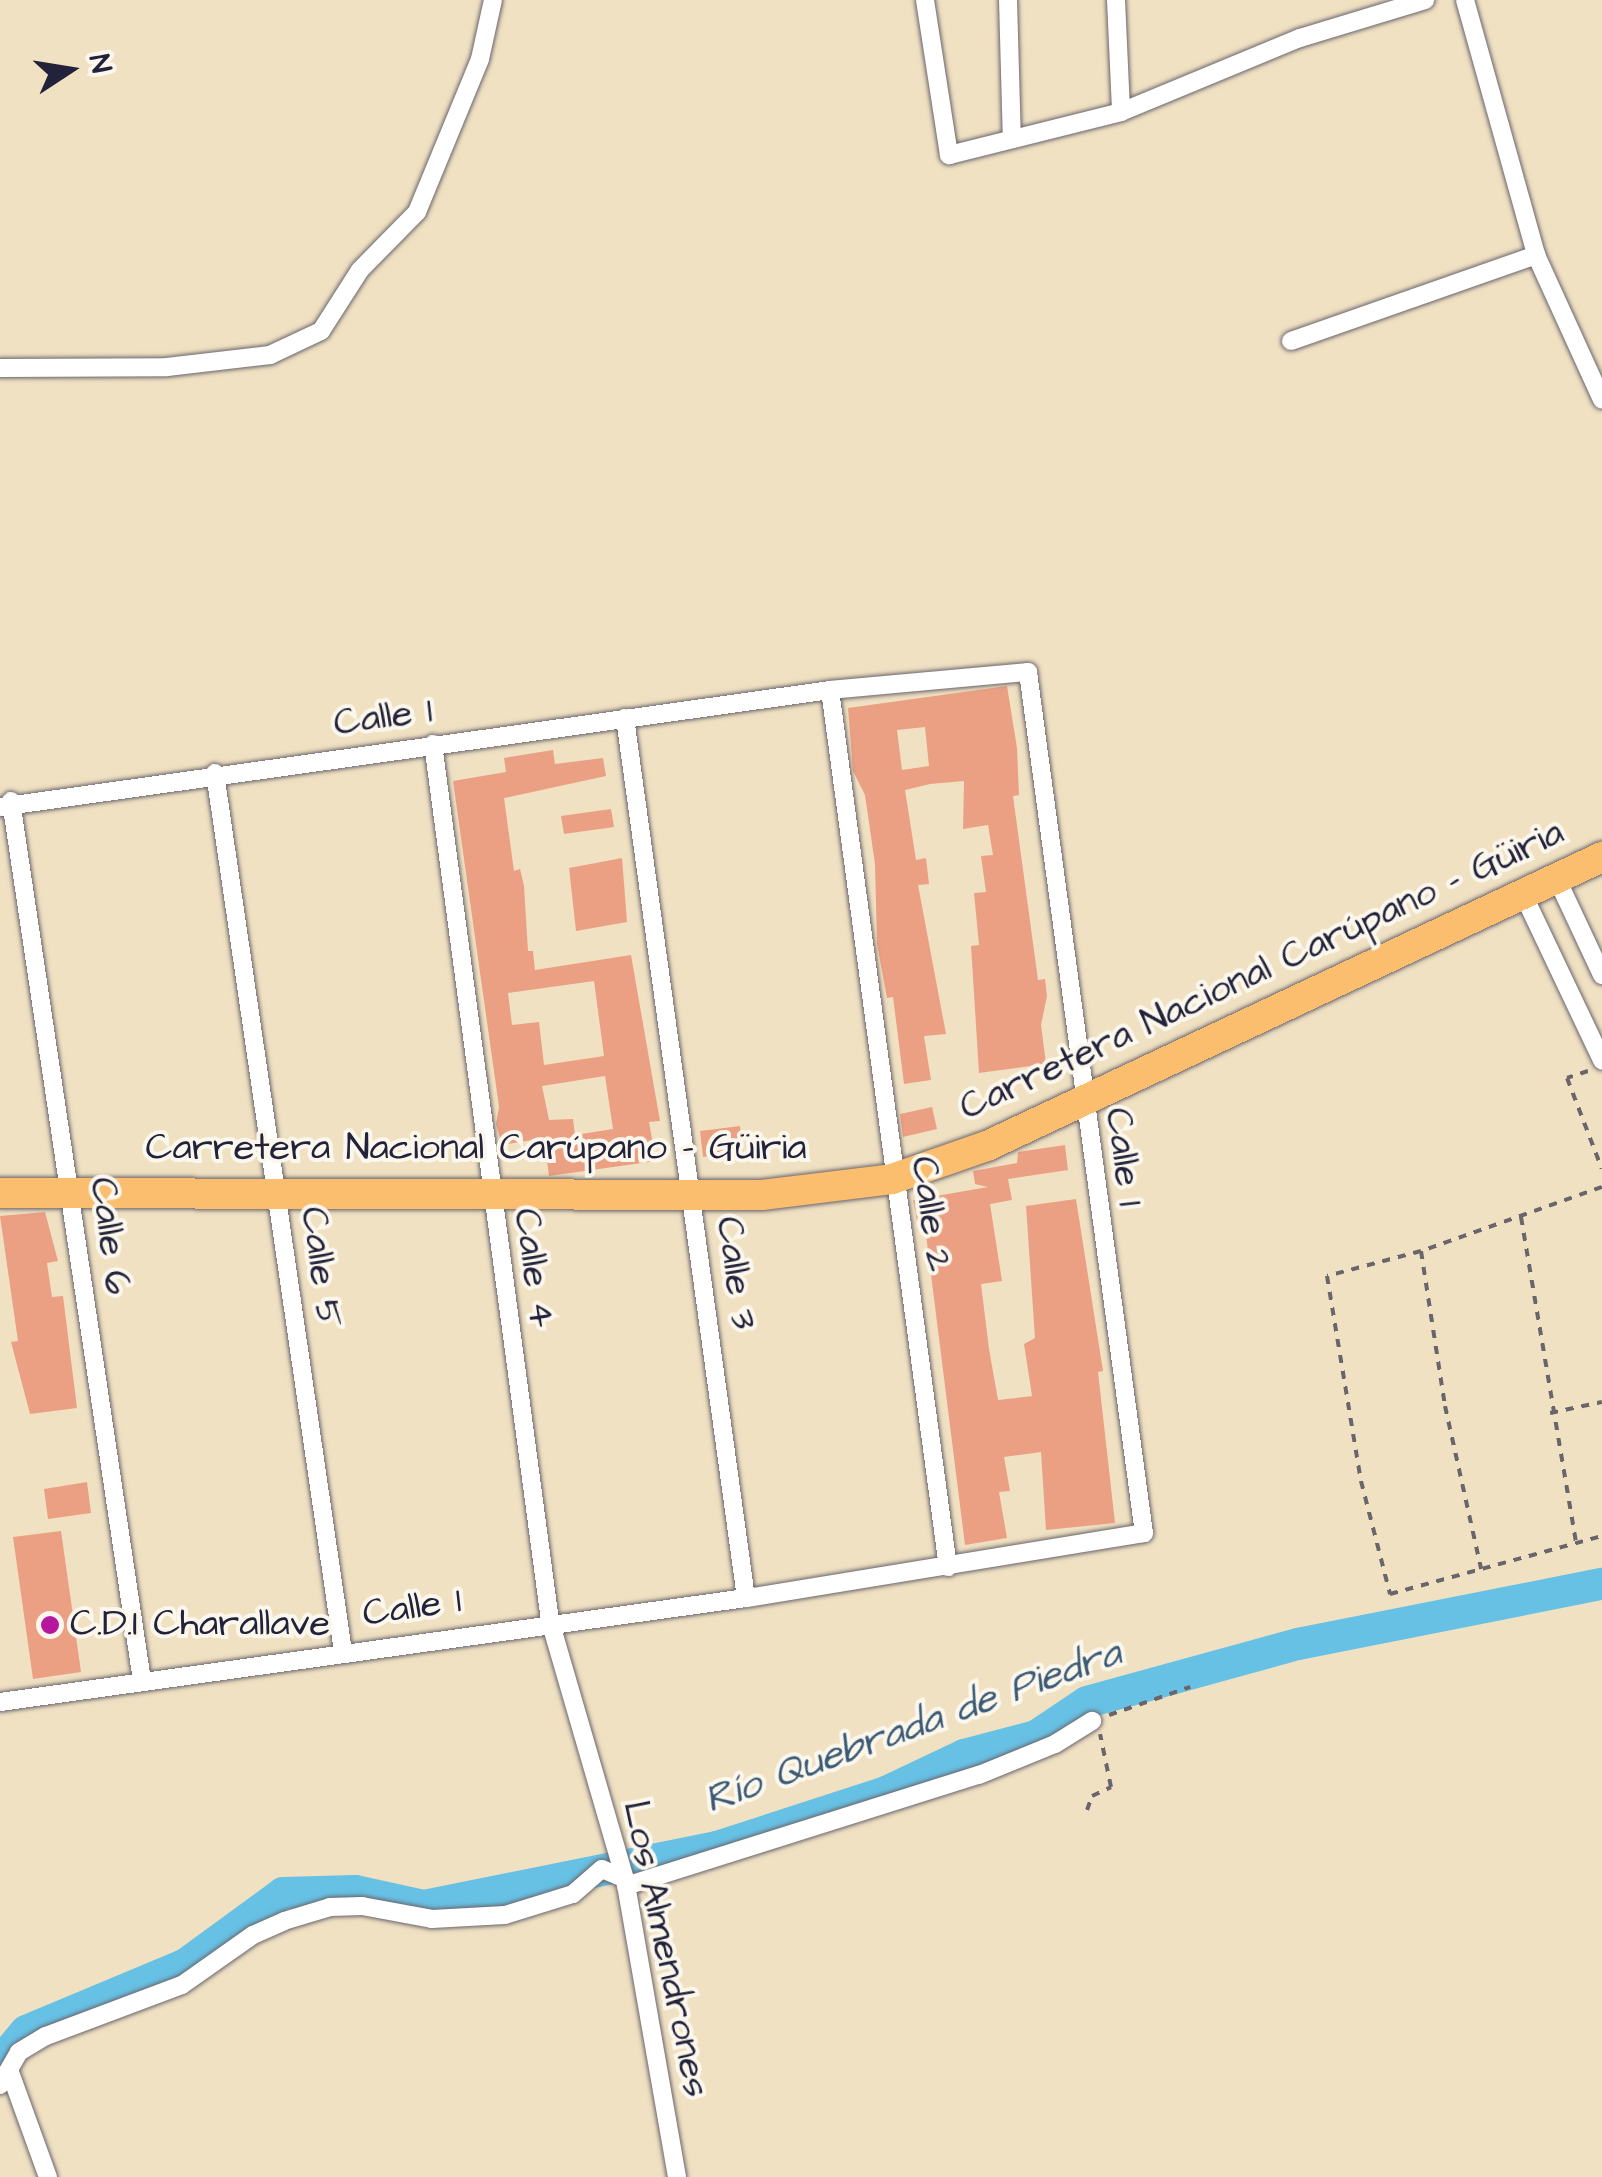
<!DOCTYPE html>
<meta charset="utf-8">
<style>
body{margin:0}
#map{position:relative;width:1602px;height:2177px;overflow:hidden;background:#f0e1c3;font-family:"Architects Daughter",sans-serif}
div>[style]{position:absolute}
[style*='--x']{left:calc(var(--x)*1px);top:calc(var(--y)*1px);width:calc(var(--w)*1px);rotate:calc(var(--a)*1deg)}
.river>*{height:32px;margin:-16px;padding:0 16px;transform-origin:16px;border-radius:16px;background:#67c1e5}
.building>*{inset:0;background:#eba084}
.path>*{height:4px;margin-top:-2px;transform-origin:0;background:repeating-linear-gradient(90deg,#6a656b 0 8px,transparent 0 16px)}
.roads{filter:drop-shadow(0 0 2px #6a656b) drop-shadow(0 0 2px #6a656b)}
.minor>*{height:18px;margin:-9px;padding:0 9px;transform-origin:9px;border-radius:9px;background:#fff}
.trunk>*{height:30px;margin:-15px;padding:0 15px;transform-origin:15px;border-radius:15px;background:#fbbd6e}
.dots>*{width:28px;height:28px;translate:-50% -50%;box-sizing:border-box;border:5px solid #fbf7ec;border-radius:50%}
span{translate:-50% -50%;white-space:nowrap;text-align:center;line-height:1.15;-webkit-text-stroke:8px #fbf7ec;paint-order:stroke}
.street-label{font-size:38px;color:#22223b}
.poi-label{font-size:38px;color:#22223b}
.left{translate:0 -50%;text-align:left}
.water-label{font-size:40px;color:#3a5a76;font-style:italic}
.north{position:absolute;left:20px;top:20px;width:100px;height:100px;-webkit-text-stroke:8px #fbf7ec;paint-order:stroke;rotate:78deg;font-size:28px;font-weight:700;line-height:40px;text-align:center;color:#22223b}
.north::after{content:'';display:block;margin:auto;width:35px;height:45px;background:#22223b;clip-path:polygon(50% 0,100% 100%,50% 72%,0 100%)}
</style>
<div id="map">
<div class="river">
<i style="--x:0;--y:2062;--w:40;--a:-50"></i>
<i style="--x:26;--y:2031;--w:173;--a:-22.7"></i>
<i style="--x:186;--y:1964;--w:120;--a:-36.2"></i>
<i style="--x:283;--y:1893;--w:72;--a:-1.6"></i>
<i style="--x:355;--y:1891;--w:71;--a:12.3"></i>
<i style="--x:424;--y:1906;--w:299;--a:-11.4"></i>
<i style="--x:717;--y:1847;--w:178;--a:-18"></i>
<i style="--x:886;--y:1792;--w:86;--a:-25.4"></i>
<i style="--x:964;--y:1755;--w:74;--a:-14.8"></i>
<i style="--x:1036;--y:1736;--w:61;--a:-33.7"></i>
<i style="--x:1087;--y:1702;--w:219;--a:-15.4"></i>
<i style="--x:1298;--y:1644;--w:310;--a:-11.2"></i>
</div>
<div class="building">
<i style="clip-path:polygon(evenodd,1007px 686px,1017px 748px,1019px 795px,1013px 796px,1038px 980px,1045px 979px,1047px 996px,1041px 1025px,1046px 1064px,979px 1073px,971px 946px,979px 945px,974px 893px,986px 892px,981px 856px,993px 855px,988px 825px,963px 829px,964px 781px,930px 784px,905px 790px,916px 860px,926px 858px,929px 884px,918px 885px,946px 1034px,924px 1036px,931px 1080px,904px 1084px,893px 997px,887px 998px,877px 944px,875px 864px,865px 795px,853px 771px,848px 708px,1007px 686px,925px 727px,929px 766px,902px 770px,897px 730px,925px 727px)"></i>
<i style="clip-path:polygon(evenodd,553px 750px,555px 764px,603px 758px,606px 776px,504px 798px,514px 871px,520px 869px,524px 886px,528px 951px,533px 951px,535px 970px,631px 955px,660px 1121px,649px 1122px,656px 1161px,549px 1176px,544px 1138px,502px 1145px,496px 1124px,499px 1107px,453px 781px,506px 772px,504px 758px,553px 750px,594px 981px,604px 1056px,544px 1065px,539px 1022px,512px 1025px,508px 993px,594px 981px,553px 750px,605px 1076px,613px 1129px,575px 1135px,573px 1119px,549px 1120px,542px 1086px,605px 1076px)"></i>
<i style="clip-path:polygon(611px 809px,614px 827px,564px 834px,561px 816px)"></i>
<i style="clip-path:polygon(622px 858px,627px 922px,576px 931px,569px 868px)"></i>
<i style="clip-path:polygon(932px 1107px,937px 1129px,903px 1137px,900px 1114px)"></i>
<i style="clip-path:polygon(740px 1126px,743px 1153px,703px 1157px,700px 1131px)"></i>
<i style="clip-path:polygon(1065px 1145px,1068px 1170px,1008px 1179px,1012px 1200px,990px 1204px,1002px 1281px,981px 1284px,989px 1349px,998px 1400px,1032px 1396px,1024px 1344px,1035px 1338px,1026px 1206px,1076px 1199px,1103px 1371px,1098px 1372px,1115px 1523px,1046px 1530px,1041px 1452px,1004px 1457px,1010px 1491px,999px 1492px,1007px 1538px,965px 1545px,924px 1219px,917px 1221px,913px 1200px,988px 1187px,975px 1184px,973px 1171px,1017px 1163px,1018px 1152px)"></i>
<i style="clip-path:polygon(45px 1212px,58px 1261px,47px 1263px,52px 1297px,63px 1296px,77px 1408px,30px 1414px,11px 1342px,18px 1341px,0 1216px)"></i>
<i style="clip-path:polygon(87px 1482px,91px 1513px,48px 1519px,44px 1489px)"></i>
<i style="clip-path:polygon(61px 1531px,81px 1672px,33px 1679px,13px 1537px)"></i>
</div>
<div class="path">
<i style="--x:1588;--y:1071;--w:22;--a:162"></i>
<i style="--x:1567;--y:1078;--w:97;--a:69"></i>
<i style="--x:1602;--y:1187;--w:192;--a:160.5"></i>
<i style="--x:1421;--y:1251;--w:97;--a:165.1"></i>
<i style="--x:1327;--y:1276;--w:208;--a:80.6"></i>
<i style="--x:1361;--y:1481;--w:117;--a:75.6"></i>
<i style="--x:1390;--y:1594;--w:220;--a:-15.3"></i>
<i style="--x:1521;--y:1217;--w:330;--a:80.4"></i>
<i style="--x:1421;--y:1251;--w:157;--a:81.2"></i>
<i style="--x:1445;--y:1406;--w:167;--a:77.5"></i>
<i style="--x:1550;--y:1413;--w:53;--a:-11.9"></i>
<i style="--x:1109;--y:1715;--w:86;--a:-19.1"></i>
<i style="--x:1087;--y:1810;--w:15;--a:-70"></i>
<i style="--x:1092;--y:1796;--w:21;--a:-25"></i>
<i style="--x:1111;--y:1787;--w:54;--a:-101.7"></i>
</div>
<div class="roads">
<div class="minor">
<i style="--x:925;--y:0;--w:157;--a:81.2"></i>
<i style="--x:949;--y:155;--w:177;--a:-14"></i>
<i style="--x:1121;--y:112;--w:194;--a:-22.5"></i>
<i style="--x:1300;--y:38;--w:131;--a:-16.9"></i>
<i style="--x:1008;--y:0;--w:139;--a:88.4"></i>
<i style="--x:1116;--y:0;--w:112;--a:87.4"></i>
<i style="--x:1465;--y:0;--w:265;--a:74.4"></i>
<i style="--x:1536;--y:255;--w:159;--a:65.5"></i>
<i style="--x:1291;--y:341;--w:260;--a:-19.3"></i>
<i style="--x:0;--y:368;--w:167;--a:-0.3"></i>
<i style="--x:167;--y:367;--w:104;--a:-6.6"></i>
<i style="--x:270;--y:355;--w:56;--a:-25.2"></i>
<i style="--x:321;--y:331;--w:72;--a:-57.4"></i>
<i style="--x:360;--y:270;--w:81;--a:-45.5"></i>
<i style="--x:417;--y:212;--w:165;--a:-67.6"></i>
<i style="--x:480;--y:59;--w:60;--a:-77.6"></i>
<i style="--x:830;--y:690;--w:885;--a:82.34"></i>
<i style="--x:625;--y:718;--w:888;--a:82.17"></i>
<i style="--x:433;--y:744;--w:885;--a:82.4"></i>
<i style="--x:550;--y:1621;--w:269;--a:73.8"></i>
<i style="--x:625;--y:1879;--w:303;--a:80.1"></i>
<i style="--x:215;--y:773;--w:888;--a:81.71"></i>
<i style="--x:11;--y:801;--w:890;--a:81.53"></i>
<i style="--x:0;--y:807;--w:838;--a:-8.02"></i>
<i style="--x:830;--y:690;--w:199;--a:-5.2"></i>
<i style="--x:1028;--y:672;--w:869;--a:82.33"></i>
<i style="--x:1144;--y:1533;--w:403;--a:170.7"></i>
<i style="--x:746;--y:1598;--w:753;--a:172.06"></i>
<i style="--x:1557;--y:879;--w:106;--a:64.9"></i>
<i style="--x:1524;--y:896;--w:182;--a:64.6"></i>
<i style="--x:626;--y:1886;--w:370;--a:-17.5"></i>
<i style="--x:979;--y:1775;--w:82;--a:-22.2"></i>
<i style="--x:1055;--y:1744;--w:44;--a:-31.9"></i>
<i style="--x:11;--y:2075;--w:109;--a:70.1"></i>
<i style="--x:0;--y:2085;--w:38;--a:-60"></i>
<i style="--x:19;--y:2052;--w:31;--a:-31"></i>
<i style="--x:46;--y:2036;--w:145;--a:-20.6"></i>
<i style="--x:182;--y:1985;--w:87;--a:-35.2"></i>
<i style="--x:253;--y:1935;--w:34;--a:-24"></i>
<i style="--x:284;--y:1921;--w:48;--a:-16.9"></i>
<i style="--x:330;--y:1907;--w:32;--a:-2"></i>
<i style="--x:362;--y:1906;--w:71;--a:10.5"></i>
<i style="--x:432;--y:1919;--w:73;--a:-3.1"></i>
<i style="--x:505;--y:1915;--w:71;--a:-17.2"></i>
<i style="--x:573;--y:1894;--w:38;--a:-41"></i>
<i style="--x:602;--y:1869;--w:25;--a:23"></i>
</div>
<div class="trunk">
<i style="--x:0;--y:1193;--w:762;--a:0.15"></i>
<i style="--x:762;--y:1195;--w:131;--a:-7"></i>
<i style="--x:892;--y:1179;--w:101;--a:-19.2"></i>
<i style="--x:987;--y:1146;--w:680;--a:-25.17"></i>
</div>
</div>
<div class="dots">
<i style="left:50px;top:1625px;background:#b5179e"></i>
</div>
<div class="street-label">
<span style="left:383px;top:718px;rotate:-8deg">Calle 1</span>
<span style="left:1262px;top:971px;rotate:-25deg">Carretera Nacional Carúpano - Güiria</span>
<span style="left:476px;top:1149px">Carretera Nacional Carúpano - Güiria</span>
<span style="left:1123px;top:1157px;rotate:82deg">Calle 1</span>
<span style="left:930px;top:1214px;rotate:82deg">Calle 2</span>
<span style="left:109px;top:1236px;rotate:82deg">Calle 6</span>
<span style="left:320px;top:1267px;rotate:82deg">Calle 5</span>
<span style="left:533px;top:1268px;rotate:82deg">Calle 4</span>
<span style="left:735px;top:1273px;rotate:82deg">Calle 3</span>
<span style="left:412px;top:1608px;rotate:-8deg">Calle 1</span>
<span style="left:665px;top:1949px;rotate:78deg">Los Almendrones</span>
</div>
<div class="poi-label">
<span class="left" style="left:70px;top:1625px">C.D.I Charallave</span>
</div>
<div class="water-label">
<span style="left:913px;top:1727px;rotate:-20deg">Río Quebrada de Piedra</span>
</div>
<div class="north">N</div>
</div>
